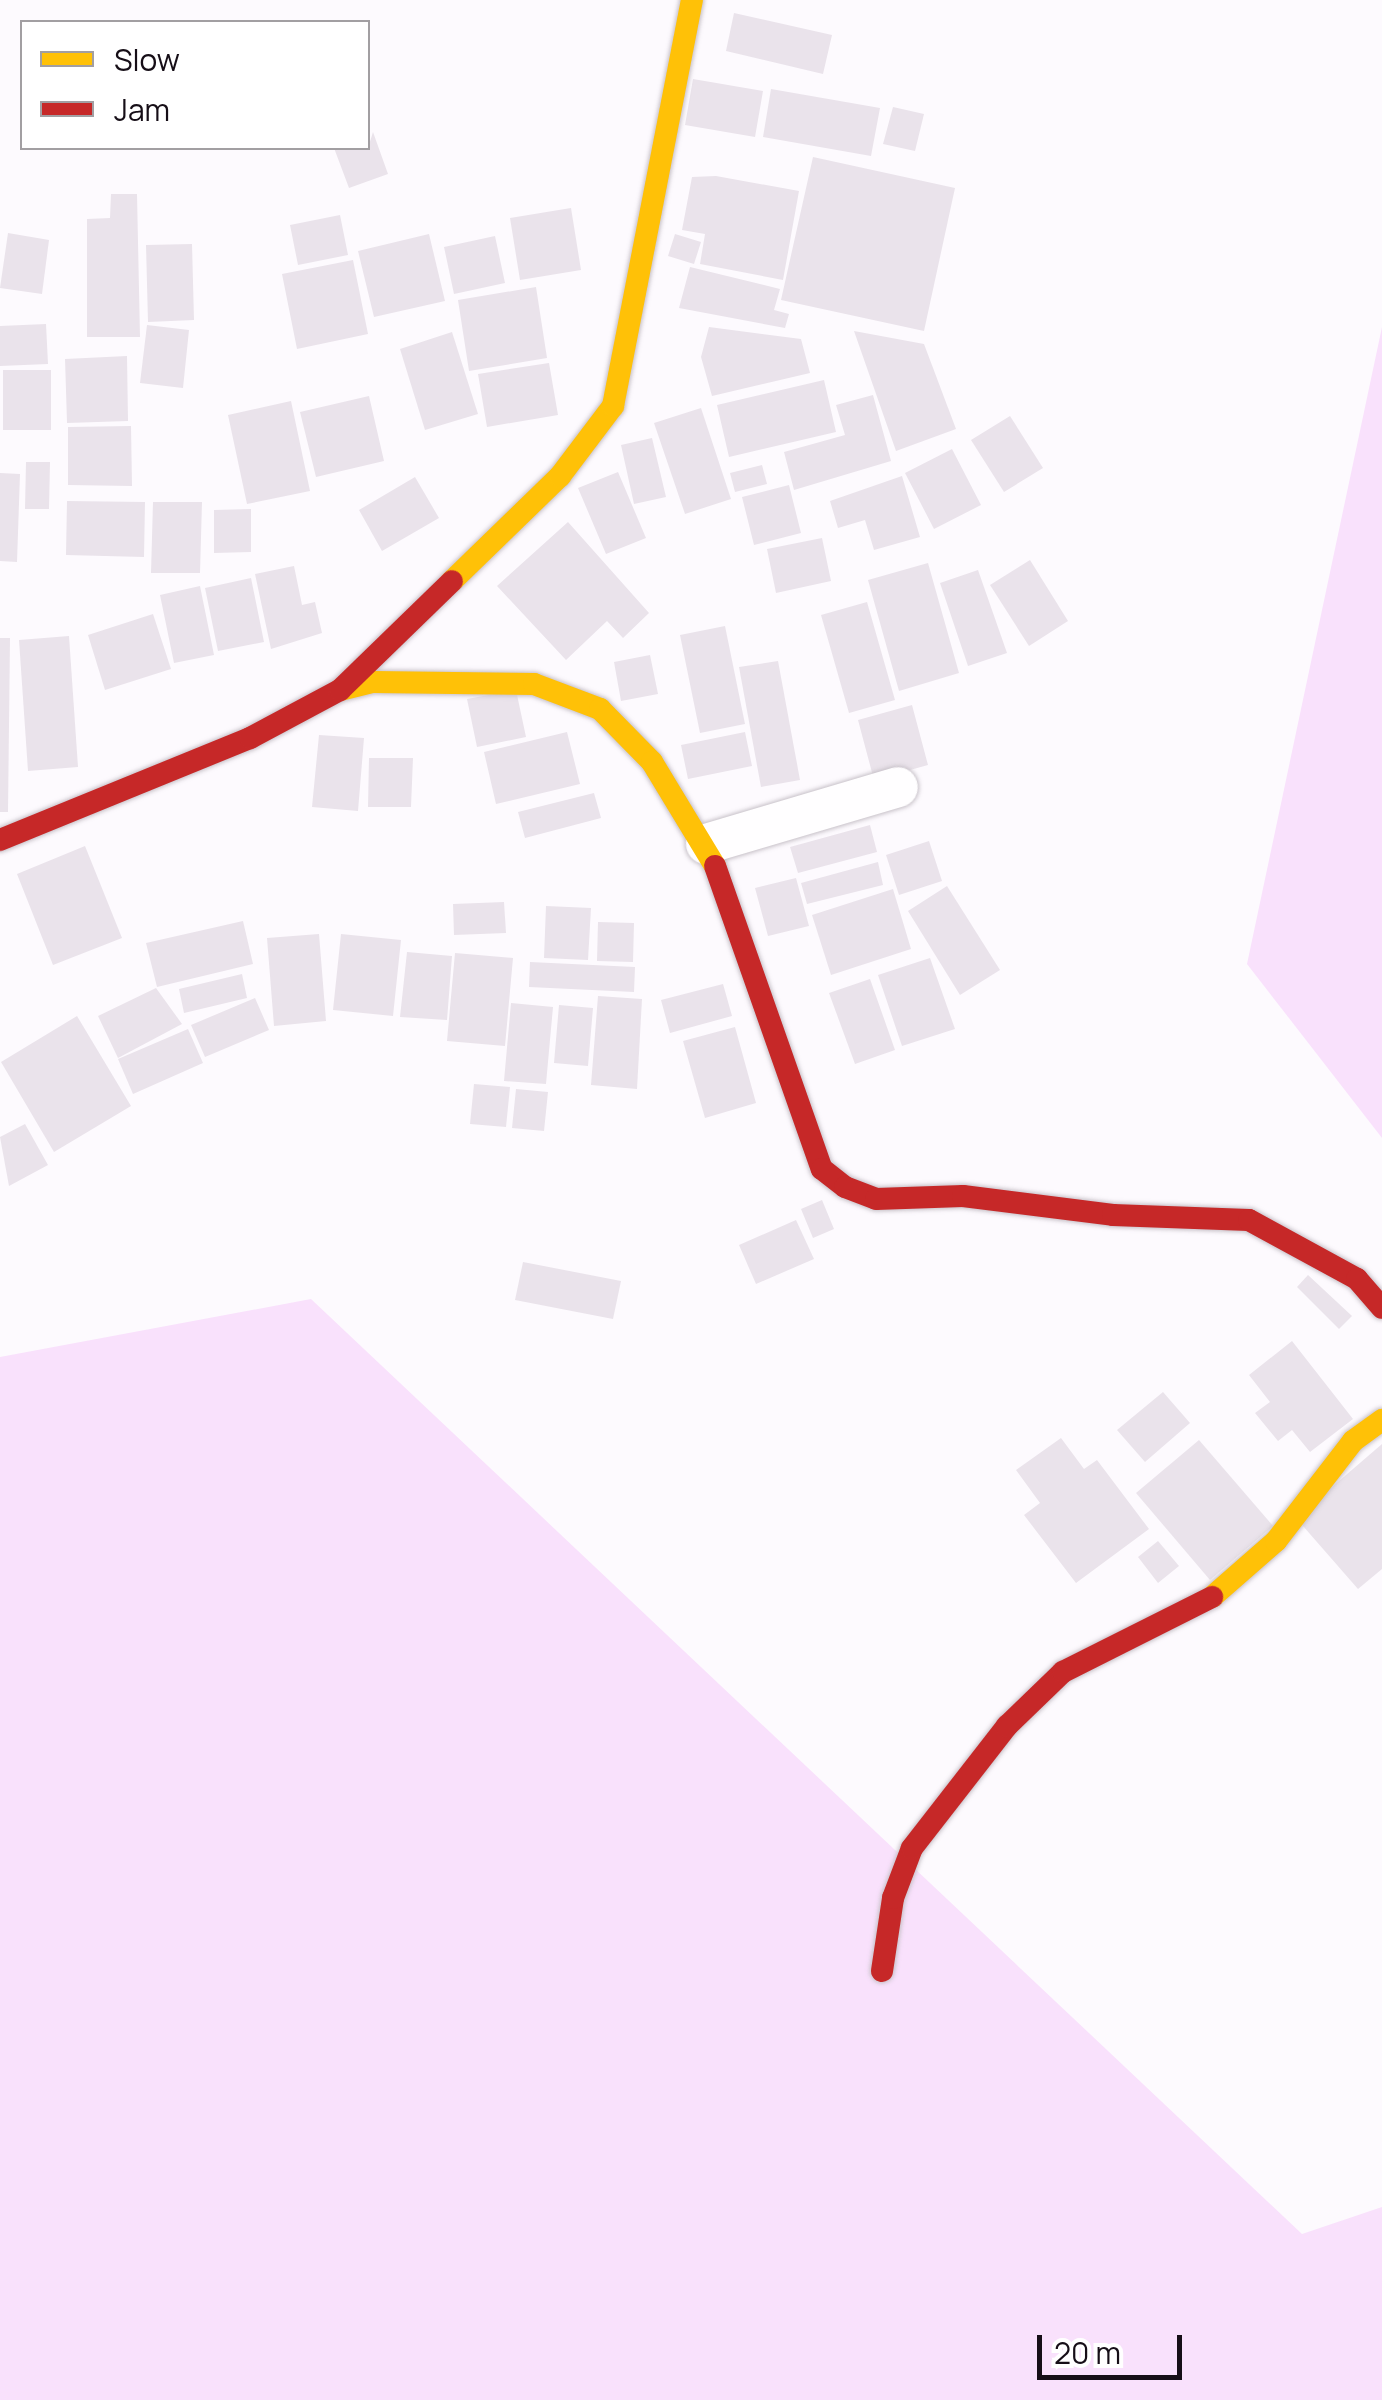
<!DOCTYPE html>
<style>
body{margin:0}
#map{position:relative;width:1382px;height:2400px;overflow:hidden;background:#fdfafe;font-family:Manrope,sans-serif}
div>[style]{position:absolute}
[style*='--x']{left:calc(var(--x)*1px);top:calc(var(--y)*1px);width:calc(var(--w)*1px);rotate:calc(var(--a)*1deg)}
.green>*{inset:0;background:#f9e1fc}
.building>*{inset:0;background:#eae3eb}
.roads{filter:drop-shadow(0 0 2px #c8c2c9) drop-shadow(0 0 2px #c8c2c9)}
.street>*{height:40px;margin:-20px;padding:0 20px;transform-origin:20px;border-radius:20px;background:#fffeff}
.slow>*{height:22px;margin:-11px;padding:0 11px;transform-origin:11px;border-radius:11px;background:#ffc107}
.jam>*{height:22px;margin:-11px;padding:0 11px;transform-origin:11px;border-radius:11px;background:#c62828}
span{translate:-50% -50%;white-space:nowrap;text-align:center;line-height:1.15;-webkit-text-stroke:10px #fff;paint-order:stroke}
.legend{position:absolute;left:20px;top:20px;width:350px;height:130px;box-sizing:border-box;background:#fff;border:2px solid #a29fa2;margin:0;padding:12px 18px;list-style:none;font-size:30px;color:#160e17}
.legend li{display:flex;align-items:center;gap:20px;height:50px}
.legend b{width:50px;border:2px solid #a29fa2}
.scale{position:absolute;left:1037px;top:2335px;width:145px;height:45px;box-sizing:border-box;border:5px solid #160e17;border-top:0;padding-left:12px;font-size:30px;line-height:35px;white-space:nowrap;color:#160e17;-webkit-text-stroke:8px #fff;paint-order:stroke}
</style>
<div id="map">
<div class="green">
<i style="clip-path:polygon(1382px 327px,1382px 1138px,1247px 964px)"></i>
<i style="clip-path:polygon(311px 1299px,1302px 2234px,1382px 2207px,1382px 2400px,0 2400px,0 1357px)"></i>
</div>
<div class="building">
<i style="clip-path:polygon(734px 13px,832px 35px,823px 74px,726px 51px)"></i>
<i style="clip-path:polygon(693px 79px,763px 91px,755px 137px,685px 125px)"></i>
<i style="clip-path:polygon(771px 89px,880px 108px,871px 156px,763px 137px)"></i>
<i style="clip-path:polygon(893px 107px,924px 114px,915px 151px,883px 144px)"></i>
<i style="clip-path:polygon(373px 132px,388px 174px,349px 188px,334px 148px,368px 148px)"></i>
<i style="clip-path:polygon(813px 157px,955px 188px,924px 331px,781px 300px)"></i>
<i style="clip-path:polygon(716px 176px,799px 191px,783px 280px,700px 264px,705px 234px,682px 230px,692px 177px)"></i>
<i style="clip-path:polygon(111px 194px,137px 194px,140px 337px,87px 337px,87px 219px,110px 218px)"></i>
<i style="clip-path:polygon(571px 208px,581px 270px,520px 280px,510px 218px)"></i>
<i style="clip-path:polygon(340px 215px,348px 255px,298px 265px,290px 225px)"></i>
<i style="clip-path:polygon(8px 233px,49px 240px,42px 294px,0 288px)"></i>
<i style="clip-path:polygon(429px 234px,445px 301px,374px 317px,358px 251px)"></i>
<i style="clip-path:polygon(675px 234px,701px 242px,694px 264px,668px 256px)"></i>
<i style="clip-path:polygon(495px 236px,505px 283px,454px 294px,444px 247px)"></i>
<i style="clip-path:polygon(192px 244px,194px 320px,148px 322px,146px 245px)"></i>
<i style="clip-path:polygon(353px 260px,368px 334px,297px 349px,282px 274px)"></i>
<i style="clip-path:polygon(690px 267px,780px 289px,774px 310px,789px 314px,785px 328px,679px 308px)"></i>
<i style="clip-path:polygon(536px 287px,547px 358px,469px 371px,458px 300px)"></i>
<i style="clip-path:polygon(46px 324px,48px 364px,0 366px,0 326px)"></i>
<i style="clip-path:polygon(147px 325px,189px 330px,183px 388px,140px 383px)"></i>
<i style="clip-path:polygon(709px 327px,801px 339px,810px 373px,712px 396px,701px 357px)"></i>
<i style="clip-path:polygon(854px 331px,924px 344px,956px 429px,896px 451px)"></i>
<i style="clip-path:polygon(452px 332px,478px 414px,425px 430px,400px 349px)"></i>
<i style="clip-path:polygon(127px 356px,128px 421px,67px 423px,65px 359px)"></i>
<i style="clip-path:polygon(549px 363px,558px 415px,487px 427px,478px 374px)"></i>
<i style="clip-path:polygon(3px 370px,51px 370px,51px 430px,3px 430px)"></i>
<i style="clip-path:polygon(824px 380px,836px 432px,729px 457px,717px 405px)"></i>
<i style="clip-path:polygon(873px 395px,891px 461px,794px 490px,784px 452px,845px 435px,836px 405px)"></i>
<i style="clip-path:polygon(369px 396px,384px 461px,316px 477px,300px 412px)"></i>
<i style="clip-path:polygon(291px 401px,310px 491px,247px 504px,228px 415px)"></i>
<i style="clip-path:polygon(701px 408px,731px 499px,685px 514px,654px 423px)"></i>
<i style="clip-path:polygon(1010px 416px,1043px 468px,1004px 492px,971px 440px)"></i>
<i style="clip-path:polygon(131px 426px,132px 486px,68px 485px,68px 427px)"></i>
<i style="clip-path:polygon(652px 438px,666px 497px,634px 504px,621px 445px)"></i>
<i style="clip-path:polygon(952px 449px,981px 505px,934px 529px,905px 473px)"></i>
<i style="clip-path:polygon(26px 462px,50px 462px,49px 509px,25px 509px)"></i>
<i style="clip-path:polygon(762px 465px,767px 484px,735px 492px,730px 473px)"></i>
<i style="clip-path:polygon(618px 472px,646px 538px,606px 554px,578px 488px)"></i>
<i style="clip-path:polygon(0 473px,20px 474px,17px 562px,0 561px)"></i>
<i style="clip-path:polygon(902px 476px,920px 537px,874px 550px,865px 520px,838px 528px,830px 501px)"></i>
<i style="clip-path:polygon(415px 477px,439px 518px,382px 551px,359px 510px)"></i>
<i style="clip-path:polygon(789px 485px,801px 533px,754px 545px,742px 497px)"></i>
<i style="clip-path:polygon(67px 501px,145px 502px,144px 557px,66px 555px)"></i>
<i style="clip-path:polygon(153px 502px,202px 502px,200px 573px,151px 573px)"></i>
<i style="clip-path:polygon(251px 509px,251px 552px,214px 553px,214px 510px)"></i>
<i style="clip-path:polygon(568px 522px,649px 613px,623px 638px,607px 621px,566px 660px,497px 586px)"></i>
<i style="clip-path:polygon(822px 538px,831px 581px,776px 593px,767px 549px)"></i>
<i style="clip-path:polygon(1030px 560px,1068px 621px,1029px 646px,990px 585px)"></i>
<i style="clip-path:polygon(928px 563px,959px 673px,899px 691px,868px 580px)"></i>
<i style="clip-path:polygon(294px 566px,302px 605px,315px 602px,322px 633px,271px 649px,255px 574px)"></i>
<i style="clip-path:polygon(978px 570px,1007px 653px,968px 666px,940px 583px)"></i>
<i style="clip-path:polygon(251px 578px,264px 642px,218px 651px,205px 588px)"></i>
<i style="clip-path:polygon(200px 586px,214px 655px,174px 663px,160px 595px)"></i>
<i style="clip-path:polygon(867px 602px,895px 700px,849px 713px,821px 615px)"></i>
<i style="clip-path:polygon(153px 614px,171px 669px,105px 690px,88px 635px)"></i>
<i style="clip-path:polygon(725px 626px,745px 724px,700px 733px,680px 635px)"></i>
<i style="clip-path:polygon(69px 636px,78px 767px,28px 771px,19px 640px)"></i>
<i style="clip-path:polygon(0 638px,10px 638px,8px 812px,0 812px)"></i>
<i style="clip-path:polygon(650px 655px,658px 694px,621px 701px,614px 662px)"></i>
<i style="clip-path:polygon(778px 661px,800px 780px,761px 787px,739px 667px)"></i>
<i style="clip-path:polygon(516px 690px,526px 737px,477px 747px,467px 699px)"></i>
<i style="clip-path:polygon(912px 705px,928px 765px,874px 780px,858px 720px)"></i>
<i style="clip-path:polygon(567px 732px,580px 784px,496px 804px,484px 752px)"></i>
<i style="clip-path:polygon(745px 732px,752px 766px,688px 779px,681px 745px)"></i>
<i style="clip-path:polygon(319px 735px,364px 738px,358px 811px,312px 807px)"></i>
<i style="clip-path:polygon(369px 758px,413px 758px,411px 807px,368px 807px)"></i>
<i style="clip-path:polygon(594px 793px,601px 818px,525px 838px,518px 812px)"></i>
<i style="clip-path:polygon(870px 825px,877px 852px,798px 873px,790px 847px)"></i>
<i style="clip-path:polygon(929px 841px,942px 881px,899px 895px,886px 855px)"></i>
<i style="clip-path:polygon(85px 846px,122px 938px,53px 965px,17px 874px)"></i>
<i style="clip-path:polygon(878px 862px,883px 885px,807px 904px,801px 883px)"></i>
<i style="clip-path:polygon(796px 878px,809px 926px,768px 936px,755px 888px)"></i>
<i style="clip-path:polygon(947px 886px,1000px 970px,960px 995px,908px 911px)"></i>
<i style="clip-path:polygon(893px 889px,911px 949px,831px 975px,812px 915px)"></i>
<i style="clip-path:polygon(504px 902px,506px 933px,454px 935px,453px 904px)"></i>
<i style="clip-path:polygon(546px 906px,591px 908px,588px 960px,544px 958px)"></i>
<i style="clip-path:polygon(243px 921px,253px 964px,157px 987px,146px 943px)"></i>
<i style="clip-path:polygon(598px 922px,634px 923px,633px 962px,597px 961px)"></i>
<i style="clip-path:polygon(319px 934px,326px 1021px,274px 1026px,267px 938px)"></i>
<i style="clip-path:polygon(341px 934px,401px 940px,393px 1016px,333px 1010px)"></i>
<i style="clip-path:polygon(407px 952px,452px 956px,447px 1020px,400px 1017px)"></i>
<i style="clip-path:polygon(455px 953px,513px 958px,505px 1046px,447px 1041px)"></i>
<i style="clip-path:polygon(930px 958px,955px 1029px,902px 1046px,878px 975px)"></i>
<i style="clip-path:polygon(530px 962px,635px 967px,634px 992px,529px 987px)"></i>
<i style="clip-path:polygon(242px 974px,247px 998px,184px 1013px,179px 989px)"></i>
<i style="clip-path:polygon(870px 979px,895px 1050px,855px 1064px,829px 993px)"></i>
<i style="clip-path:polygon(723px 984px,732px 1016px,670px 1033px,661px 1000px)"></i>
<i style="clip-path:polygon(156px 988px,182px 1024px,118px 1058px,98px 1016px)"></i>
<i style="clip-path:polygon(598px 996px,642px 999px,637px 1089px,591px 1085px)"></i>
<i style="clip-path:polygon(255px 998px,269px 1030px,205px 1057px,191px 1025px)"></i>
<i style="clip-path:polygon(511px 1003px,553px 1007px,546px 1084px,504px 1081px)"></i>
<i style="clip-path:polygon(559px 1005px,593px 1008px,588px 1066px,554px 1063px)"></i>
<i style="clip-path:polygon(77px 1016px,131px 1106px,54px 1152px,1px 1062px)"></i>
<i style="clip-path:polygon(735px 1027px,756px 1103px,705px 1118px,683px 1041px)"></i>
<i style="clip-path:polygon(188px 1029px,203px 1063px,133px 1094px,118px 1059px)"></i>
<i style="clip-path:polygon(474px 1084px,510px 1087px,506px 1127px,470px 1124px)"></i>
<i style="clip-path:polygon(516px 1089px,548px 1092px,544px 1131px,512px 1128px)"></i>
<i style="clip-path:polygon(25px 1124px,48px 1165px,9px 1186px,0 1137px)"></i>
<i style="clip-path:polygon(822px 1200px,834px 1229px,813px 1238px,801px 1209px)"></i>
<i style="clip-path:polygon(796px 1220px,814px 1259px,756px 1284px,739px 1245px)"></i>
<i style="clip-path:polygon(523px 1262px,621px 1281px,613px 1319px,515px 1300px)"></i>
<i style="clip-path:polygon(1308px 1275px,1352px 1316px,1339px 1329px,1297px 1287px)"></i>
<i style="clip-path:polygon(1292px 1341px,1353px 1419px,1310px 1452px,1292px 1430px,1278px 1441px,1255px 1413px,1270px 1402px,1249px 1375px)"></i>
<i style="clip-path:polygon(1163px 1392px,1190px 1423px,1145px 1462px,1117px 1430px)"></i>
<i style="clip-path:polygon(1061px 1438px,1084px 1469px,1097px 1460px,1149px 1529px,1076px 1583px,1024px 1515px,1040px 1503px,1016px 1470px)"></i>
<i style="clip-path:polygon(1199px 1440px,1273px 1526px,1210px 1580px,1136px 1493px)"></i>
<i style="clip-path:polygon(1382px 1444px,1382px 1569px,1358px 1589px,1296px 1518px)"></i>
<i style="clip-path:polygon(1158px 1541px,1179px 1566px,1158px 1583px,1138px 1557px)"></i>
</div>
<div class="roads">
<div class="street">
<i style="--x:706;--y:844;--w:200;--a:-16.5"></i>
</div>
<div class="slow">
<i style="--x:452;--y:581;--w:151;--a:-44.2"></i>
<i style="--x:560;--y:476;--w:88;--a:-52.9"></i>
<i style="--x:613;--y:406;--w:414;--a:-79"></i>
<i style="--x:340;--y:690;--w:34;--a:-14"></i>
<i style="--x:373;--y:682;--w:161;--a:0.7"></i>
<i style="--x:534;--y:684;--w:71;--a:20.7"></i>
<i style="--x:600;--y:709;--w:74;--a:45.5"></i>
<i style="--x:652;--y:762;--w:122;--a:58.8"></i>
<i style="--x:1212;--y:1597;--w:85;--a:-41.2"></i>
<i style="--x:1276;--y:1541;--w:126;--a:-52.4"></i>
<i style="--x:1353;--y:1441;--w:36;--a:-36"></i>
</div>
<div class="jam">
<i style="--x:0;--y:840;--w:270;--a:-22.2"></i>
<i style="--x:250;--y:738;--w:102;--a:-28.1"></i>
<i style="--x:340;--y:690;--w:156;--a:-44.2"></i>
<i style="--x:715;--y:866;--w:321;--a:70.6"></i>
<i style="--x:822;--y:1169;--w:29;--a:38"></i>
<i style="--x:845;--y:1187;--w:33;--a:21"></i>
<i style="--x:876;--y:1199;--w:87;--a:-2"></i>
<i style="--x:963;--y:1196;--w:151;--a:7.2"></i>
<i style="--x:1113;--y:1215;--w:136;--a:2.1"></i>
<i style="--x:1249;--y:1220;--w:123;--a:28.6"></i>
<i style="--x:1357;--y:1279;--w:38;--a:49"></i>
<i style="--x:882;--y:1971;--w:74;--a:-81.4"></i>
<i style="--x:893;--y:1898;--w:53;--a:-69.2"></i>
<i style="--x:912;--y:1848;--w:155;--a:-52.1"></i>
<i style="--x:1007;--y:1726;--w:78;--a:-44"></i>
<i style="--x:1063;--y:1672;--w:167;--a:-26.7"></i>
</div>
</div>
<ul class="legend">
<li><b style="height:12px;background:#ffc107"></b>Slow</li>
<li><b style="height:12px;background:#c62828"></b>Jam</li>
</ul>
<div class="scale">20 m</div>
</div>
